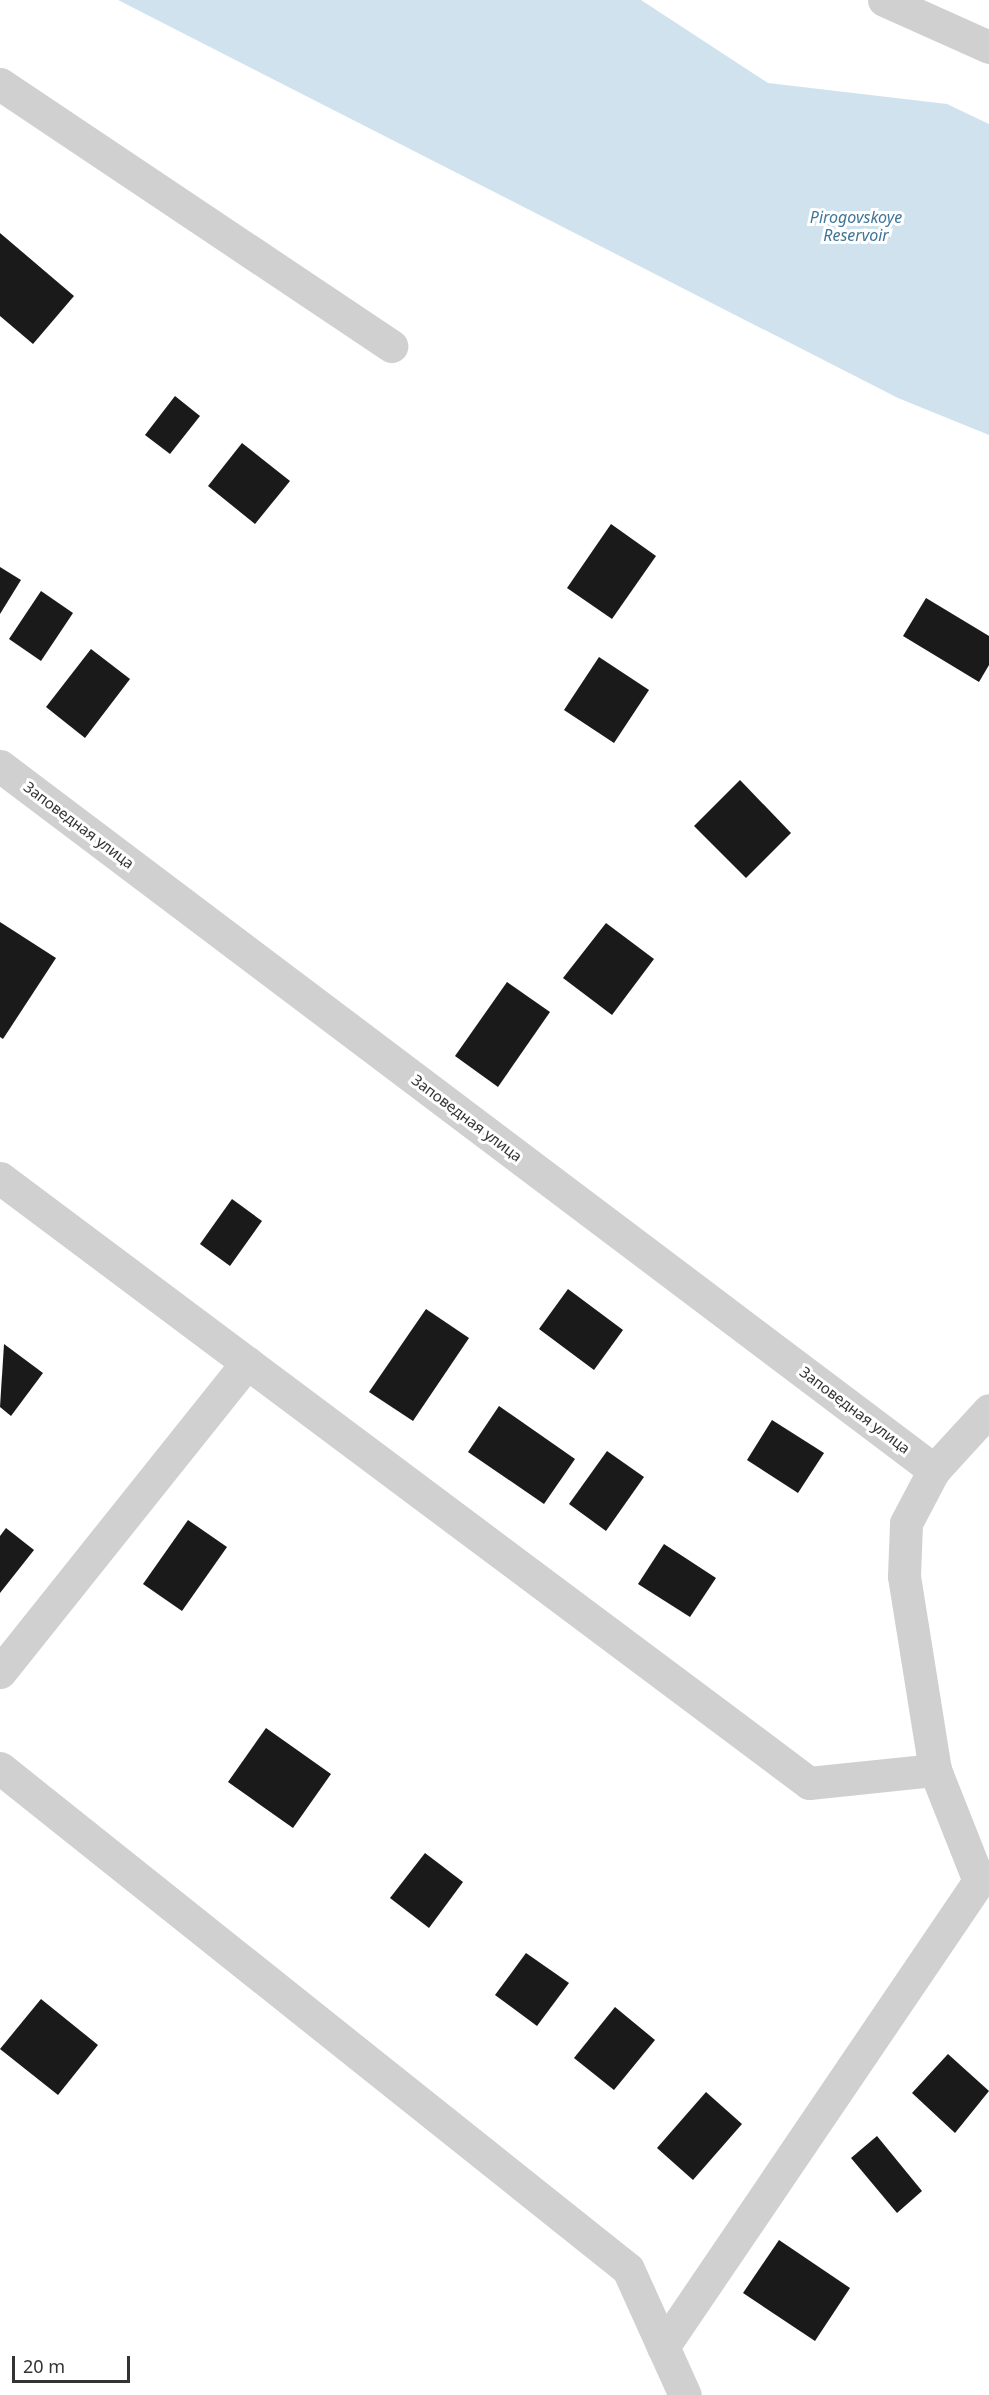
<!DOCTYPE html>
<meta charset="utf-8">
<style>
body{margin:0}
#map{position:relative;width:989px;height:2395px;overflow:hidden;background:#fff;font-family:"Noto Sans",sans-serif}
div>[style]{position:absolute}
[style*='--x']{left:calc(var(--x)*1px);top:calc(var(--y)*1px);width:calc(var(--w)*1px);rotate:calc(var(--a)*1deg)}
.water>*{inset:0;background:#cfe2ee}
.building>*{inset:0;background:#1a1a1a}
.minor>*{height:33px;margin:-16.5px;padding:0 16.5px;transform-origin:16.5px;border-radius:16.5px;background:#d0d0d0}
span{translate:-50% -50%;white-space:nowrap;text-align:center;line-height:1.15;-webkit-text-stroke:6px #fff;paint-order:stroke}
.street-label{font-size:15px;color:#333}
.water-label{font-size:16px;color:#3f7597;font-style:italic}
.scale{position:absolute;left:12px;top:2356px;width:118px;height:27px;box-sizing:border-box;border:3px solid #333;border-top:0;padding-left:8px;font-size:18px;line-height:21px;white-space:nowrap;color:#333;-webkit-text-stroke:4px #fff;paint-order:stroke}
</style>
<div id="map">
<div class="water">
<i style="clip-path:polygon(118px 0,641px 0,768px 83px,947px 104px,989px 124px,989px 435px,898px 398px)"></i>
</div>
<div class="building">
<i style="clip-path:polygon(0 233px,74px 296px,33px 344px,0 316px)"></i>
<i style="clip-path:polygon(175px 396px,200px 416px,170px 454px,145px 435px)"></i>
<i style="clip-path:polygon(242px 443px,290px 481px,255px 524px,208px 486px)"></i>
<i style="clip-path:polygon(611px 524px,656px 556px,612px 619px,567px 588px)"></i>
<i style="clip-path:polygon(0 567px,21px 580px,0 614px)"></i>
<i style="clip-path:polygon(41px 591px,73px 613px,41px 661px,9px 639px)"></i>
<i style="clip-path:polygon(926px 598px,989px 636px,989px 665px,979px 682px,903px 636px)"></i>
<i style="clip-path:polygon(91px 649px,130px 679px,85px 738px,46px 707px)"></i>
<i style="clip-path:polygon(599px 657px,649px 690px,614px 743px,564px 710px)"></i>
<i style="clip-path:polygon(740px 780px,791px 833px,746px 878px,694px 826px)"></i>
<i style="clip-path:polygon(0 922px,56px 958px,3px 1039px,0 1037px)"></i>
<i style="clip-path:polygon(606px 923px,654px 959px,612px 1015px,563px 978px)"></i>
<i style="clip-path:polygon(507px 982px,550px 1012px,498px 1087px,455px 1056px)"></i>
<i style="clip-path:polygon(232px 1199px,262px 1221px,230px 1266px,200px 1244px)"></i>
<i style="clip-path:polygon(568px 1289px,623px 1330px,594px 1370px,539px 1329px)"></i>
<i style="clip-path:polygon(426px 1309px,469px 1338px,413px 1421px,369px 1392px)"></i>
<i style="clip-path:polygon(4px 1344px,43px 1373px,11px 1416px,0 1407px)"></i>
<i style="clip-path:polygon(499px 1406px,575px 1459px,544px 1504px,468px 1452px)"></i>
<i style="clip-path:polygon(772px 1420px,824px 1453px,798px 1493px,747px 1460px)"></i>
<i style="clip-path:polygon(607px 1451px,644px 1477px,606px 1531px,569px 1504px)"></i>
<i style="clip-path:polygon(188px 1520px,227px 1547px,182px 1611px,143px 1584px)"></i>
<i style="clip-path:polygon(6px 1528px,34px 1550px,0 1593px,0 1536px)"></i>
<i style="clip-path:polygon(664px 1544px,716px 1578px,690px 1617px,638px 1584px)"></i>
<i style="clip-path:polygon(266px 1728px,331px 1774px,293px 1828px,228px 1782px)"></i>
<i style="clip-path:polygon(425px 1853px,463px 1882px,429px 1928px,390px 1898px)"></i>
<i style="clip-path:polygon(526px 1953px,569px 1983px,537px 2026px,495px 1995px)"></i>
<i style="clip-path:polygon(41px 1999px,98px 2045px,58px 2095px,0 2049px)"></i>
<i style="clip-path:polygon(615px 2007px,655px 2040px,614px 2090px,574px 2058px)"></i>
<i style="clip-path:polygon(948px 2054px,989px 2091px,955px 2133px,912px 2093px)"></i>
<i style="clip-path:polygon(706px 2092px,742px 2124px,693px 2180px,657px 2148px)"></i>
<i style="clip-path:polygon(877px 2136px,922px 2191px,897px 2213px,851px 2158px)"></i>
<i style="clip-path:polygon(779px 2240px,850px 2288px,815px 2341px,743px 2293px)"></i>
</div>
<div class="minor">
<i style="--x:884;--y:0;--w:115;--a:24.1"></i>
<i style="--x:0;--y:84;--w:471;--a:33.8"></i>
<i style="--x:0;--y:766;--w:1170;--a:37.01"></i>
<i style="--x:0;--y:1178;--w:1010;--a:36.79"></i>
<i style="--x:809;--y:1783;--w:127;--a:-5.9"></i>
<i style="--x:0;--y:1672;--w:396;--a:-51.4"></i>
<i style="--x:0;--y:1768;--w:803;--a:38.58"></i>
<i style="--x:628;--y:2269;--w:138;--a:65.7"></i>
<i style="--x:663;--y:2347;--w:563;--a:-55.86"></i>
<i style="--x:979;--y:1881;--w:119;--a:-111.6"></i>
<i style="--x:935;--y:1770;--w:196;--a:-99.1"></i>
<i style="--x:904;--y:1576;--w:53;--a:-87.8"></i>
<i style="--x:906;--y:1523;--w:60;--a:-62.2"></i>
<i style="--x:934;--y:1470;--w:81;--a:-47.5"></i>
</div>
<div class="street-label">
<span style="left:79px;top:825px;rotate:37deg">Заповедная улица</span>
<span style="left:467px;top:1118px;rotate:37deg">Заповедная улица</span>
<span style="left:855px;top:1410px;rotate:37deg">Заповедная улица</span>
</div>
<div class="water-label">
<span style="left:856px;top:226px">Pirogovskoye<br>Reservoir</span>
</div>
<div class="scale">20 m</div>
</div>
